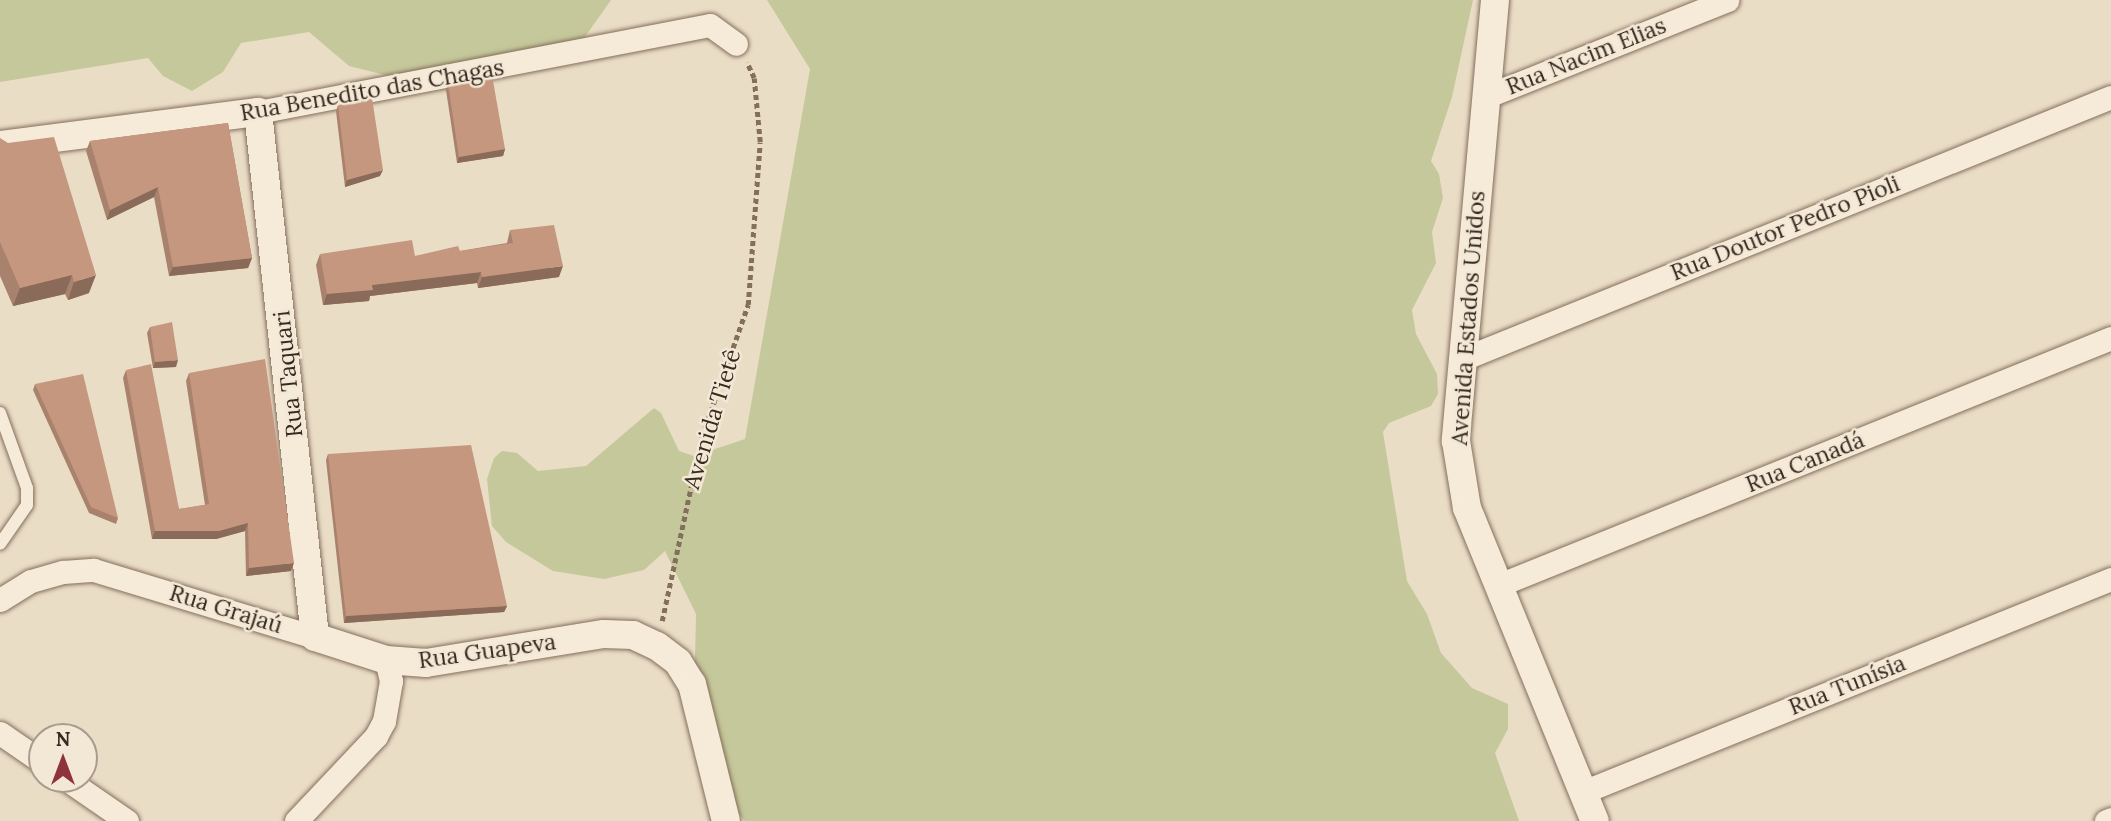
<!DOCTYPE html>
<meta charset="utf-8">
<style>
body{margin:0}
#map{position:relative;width:2111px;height:821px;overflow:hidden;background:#eaddc6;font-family:Lora,serif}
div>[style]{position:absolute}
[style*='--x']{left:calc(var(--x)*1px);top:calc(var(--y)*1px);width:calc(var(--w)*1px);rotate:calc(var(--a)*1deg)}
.green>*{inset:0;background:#c5c89b}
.path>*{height:4.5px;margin-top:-2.25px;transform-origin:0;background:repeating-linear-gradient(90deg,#846f5d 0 5px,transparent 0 8.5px)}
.roads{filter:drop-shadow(0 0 2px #846f5d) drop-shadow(0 0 2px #846f5d)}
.service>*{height:12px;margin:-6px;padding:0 6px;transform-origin:6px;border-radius:6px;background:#f6ebd9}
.minor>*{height:23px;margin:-11.5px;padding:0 11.5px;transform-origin:11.5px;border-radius:11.5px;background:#f6ebd9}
.tertiary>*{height:28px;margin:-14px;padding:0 14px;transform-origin:14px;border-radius:14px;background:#f6ebd9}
.wall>*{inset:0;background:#a9826d}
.shaded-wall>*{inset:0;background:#8a6a59}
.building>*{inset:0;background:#c5977f}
span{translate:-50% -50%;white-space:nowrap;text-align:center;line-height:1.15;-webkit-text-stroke:5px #f2e8d5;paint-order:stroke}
.street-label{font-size:23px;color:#362920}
.north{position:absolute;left:28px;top:723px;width:70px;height:70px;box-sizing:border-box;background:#f2e8d5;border:2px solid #a79c8d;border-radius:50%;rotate:0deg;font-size:19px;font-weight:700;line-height:28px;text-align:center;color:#362920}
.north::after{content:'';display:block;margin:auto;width:24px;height:32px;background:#8e333a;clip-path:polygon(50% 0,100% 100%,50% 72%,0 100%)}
</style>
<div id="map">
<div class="green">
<i style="clip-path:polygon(0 0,611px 0,582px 41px,409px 81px,349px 66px,309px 32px,241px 43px,223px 72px,192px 91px,163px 76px,148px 58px,0 82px)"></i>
<i style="clip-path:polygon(767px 0,1473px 0,1452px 97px,1431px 161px,1439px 174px,1443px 198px,1432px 232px,1436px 263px,1412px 310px,1416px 334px,1437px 374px,1438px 394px,1431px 406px,1389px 423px,1383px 432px,1407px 581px,1427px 614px,1441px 653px,1472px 688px,1508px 704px,1508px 729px,1495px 753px,1519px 821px,745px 821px,714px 786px,694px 703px,696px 614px,665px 551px,644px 570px,604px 579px,553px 571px,506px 542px,492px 526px,487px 479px,494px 458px,502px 451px,517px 453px,538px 471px,586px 466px,654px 408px,661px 413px,679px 451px,694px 456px,745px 439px,810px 69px)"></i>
</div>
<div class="path">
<i style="--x:662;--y:621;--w:189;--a:-77.8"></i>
<i style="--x:702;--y:436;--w:139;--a:-70.7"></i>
<i style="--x:748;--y:305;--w:163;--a:-85.8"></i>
<i style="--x:760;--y:142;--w:64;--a:-95.4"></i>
<i style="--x:754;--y:78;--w:17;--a:-115"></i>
</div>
<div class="roads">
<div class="service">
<i style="--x:0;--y:413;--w:80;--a:70.2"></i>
<i style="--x:27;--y:488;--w:17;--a:90"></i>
<i style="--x:27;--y:505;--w:47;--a:124.7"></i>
</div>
<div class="minor">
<i style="--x:1485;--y:97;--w:261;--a:-21.8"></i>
<i style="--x:258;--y:112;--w:460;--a:-10.9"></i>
<i style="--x:710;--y:25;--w:32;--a:36"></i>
<i style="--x:1460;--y:360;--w:702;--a:-22"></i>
<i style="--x:1499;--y:585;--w:660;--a:-21.98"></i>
<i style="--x:0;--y:600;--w:36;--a:-32"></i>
<i style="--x:31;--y:581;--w:33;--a:-16"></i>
<i style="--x:63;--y:572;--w:31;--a:-4"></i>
<i style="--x:94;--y:570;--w:231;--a:16.9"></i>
<i style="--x:0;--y:733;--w:51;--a:34.6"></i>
<i style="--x:66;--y:779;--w:74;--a:34.5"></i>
<i style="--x:1583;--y:792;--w:569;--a:-21.97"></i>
<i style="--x:296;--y:821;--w:117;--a:-46.7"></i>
<i style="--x:376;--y:736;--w:17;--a:-62"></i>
<i style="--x:384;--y:721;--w:41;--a:-80.1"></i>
<i style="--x:391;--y:681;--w:22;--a:-103"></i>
<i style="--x:2106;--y:821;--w:5;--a:-22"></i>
</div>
<div class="tertiary">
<i style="--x:1495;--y:0;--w:443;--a:95.1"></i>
<i style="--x:1456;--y:441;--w:68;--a:80.7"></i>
<i style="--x:1467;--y:508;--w:338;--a:67.8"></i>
<i style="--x:0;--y:145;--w:260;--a:-7.3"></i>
<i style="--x:258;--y:112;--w:528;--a:83.8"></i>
<i style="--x:315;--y:637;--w:75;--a:17.9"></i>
<i style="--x:386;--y:660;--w:40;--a:4.3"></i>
<i style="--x:426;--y:663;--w:180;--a:-9.3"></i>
<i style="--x:604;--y:634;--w:29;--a:2"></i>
<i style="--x:633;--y:635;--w:26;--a:25"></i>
<i style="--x:657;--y:646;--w:26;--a:37"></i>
<i style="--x:678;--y:662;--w:26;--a:58"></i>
<i style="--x:692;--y:684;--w:141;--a:76.1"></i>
</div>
</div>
<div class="wall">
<i style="clip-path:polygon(448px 84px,505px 149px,503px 156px,457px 163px,446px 90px)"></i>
<i style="clip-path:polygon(338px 105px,380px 176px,345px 187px,336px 111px)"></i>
<i style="clip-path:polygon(228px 123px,252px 258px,248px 268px,169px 276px,154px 197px,107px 220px,86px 151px,90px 141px)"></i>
<i style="clip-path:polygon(0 138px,89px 293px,68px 300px,65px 294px,13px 306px,0 276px)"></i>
<i style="clip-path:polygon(510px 230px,559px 277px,478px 288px,477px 283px,370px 296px,369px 301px,323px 305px,316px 265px,320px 254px,415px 256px,460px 251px,507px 243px)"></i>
<i style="clip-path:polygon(150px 327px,176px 367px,153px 368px,147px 333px)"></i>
<i style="clip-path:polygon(126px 370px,179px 509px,205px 505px,186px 381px,189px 373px,291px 571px,246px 576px,245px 531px,216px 539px,152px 539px,123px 378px)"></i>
<i style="clip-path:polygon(35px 384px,118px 518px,116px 524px,89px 513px,33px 390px)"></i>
<i style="clip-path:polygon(328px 454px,507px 606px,504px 612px,344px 623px,326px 460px)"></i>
</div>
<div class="shaded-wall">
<i style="clip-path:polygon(505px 149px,503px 156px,457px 163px,459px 157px)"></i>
<i style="clip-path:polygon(383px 170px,380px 176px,345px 187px,347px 180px)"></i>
<i style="clip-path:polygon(158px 187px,154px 197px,107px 220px,110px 210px)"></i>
<i style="clip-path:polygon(252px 258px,248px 268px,169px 276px,173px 267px)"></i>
<i style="clip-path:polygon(563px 266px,559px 277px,478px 288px,482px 277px)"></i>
<i style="clip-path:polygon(481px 272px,477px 283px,370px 296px,369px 301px,323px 305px,327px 294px,372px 285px)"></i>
<i style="clip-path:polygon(72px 275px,65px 294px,13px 306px,20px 288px)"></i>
<i style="clip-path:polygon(96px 275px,89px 293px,68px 300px,74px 282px)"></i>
<i style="clip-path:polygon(178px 360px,176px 367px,153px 368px,155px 362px)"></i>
<i style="clip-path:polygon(248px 523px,245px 531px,216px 539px,152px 539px,155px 531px)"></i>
<i style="clip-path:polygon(294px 563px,291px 571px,246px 576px,249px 568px)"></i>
<i style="clip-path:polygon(507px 606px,504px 612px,344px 623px,346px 616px)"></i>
</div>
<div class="building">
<i style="clip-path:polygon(492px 75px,505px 149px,459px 157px,448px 84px)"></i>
<i style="clip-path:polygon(372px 98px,383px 170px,347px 180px,338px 105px)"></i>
<i style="clip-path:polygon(228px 123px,252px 258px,173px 267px,158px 187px,110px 210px,90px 141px)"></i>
<i style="clip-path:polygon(54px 137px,96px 275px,74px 282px,72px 275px,20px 288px,0 242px,0 138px,8px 143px)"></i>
<i style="clip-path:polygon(554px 225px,563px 266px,482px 277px,481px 272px,372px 285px,373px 290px,327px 294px,320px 254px,412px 240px,415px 256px,458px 246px,460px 251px,513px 243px,510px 230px)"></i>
<i style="clip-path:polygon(172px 322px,178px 360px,155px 362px,150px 327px)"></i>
<i style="clip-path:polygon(265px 359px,294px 563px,249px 568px,248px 523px,219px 531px,155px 531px,126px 370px,151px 364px,179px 509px,209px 504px,189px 373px)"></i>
<i style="clip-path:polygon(83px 374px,118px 518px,91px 507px,35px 384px)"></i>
<i style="clip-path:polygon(471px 445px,507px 606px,346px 616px,328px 454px)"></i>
</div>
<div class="street-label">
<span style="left:1586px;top:56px;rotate:-22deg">Rua Nacim Elias</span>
<span style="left:372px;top:90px;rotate:-10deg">Rua Benedito das Chagas</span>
<span style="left:1785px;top:228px;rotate:-22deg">Rua Doutor Pedro Pioli</span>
<span style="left:1468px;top:318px;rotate:-86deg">Avenida Estados Unidos</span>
<span style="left:288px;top:374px;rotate:-96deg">Rua Taquari</span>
<span style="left:712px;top:419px;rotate:-73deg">Avenida Tietê</span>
<span style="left:1805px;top:462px;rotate:-22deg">Rua Canadá</span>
<span style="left:226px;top:609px;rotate:17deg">Rua Grajaú</span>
<span style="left:487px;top:651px;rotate:-8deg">Rua Guapeva</span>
<span style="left:1847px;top:685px;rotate:-22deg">Rua Tunísia</span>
</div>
<div class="north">N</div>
</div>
